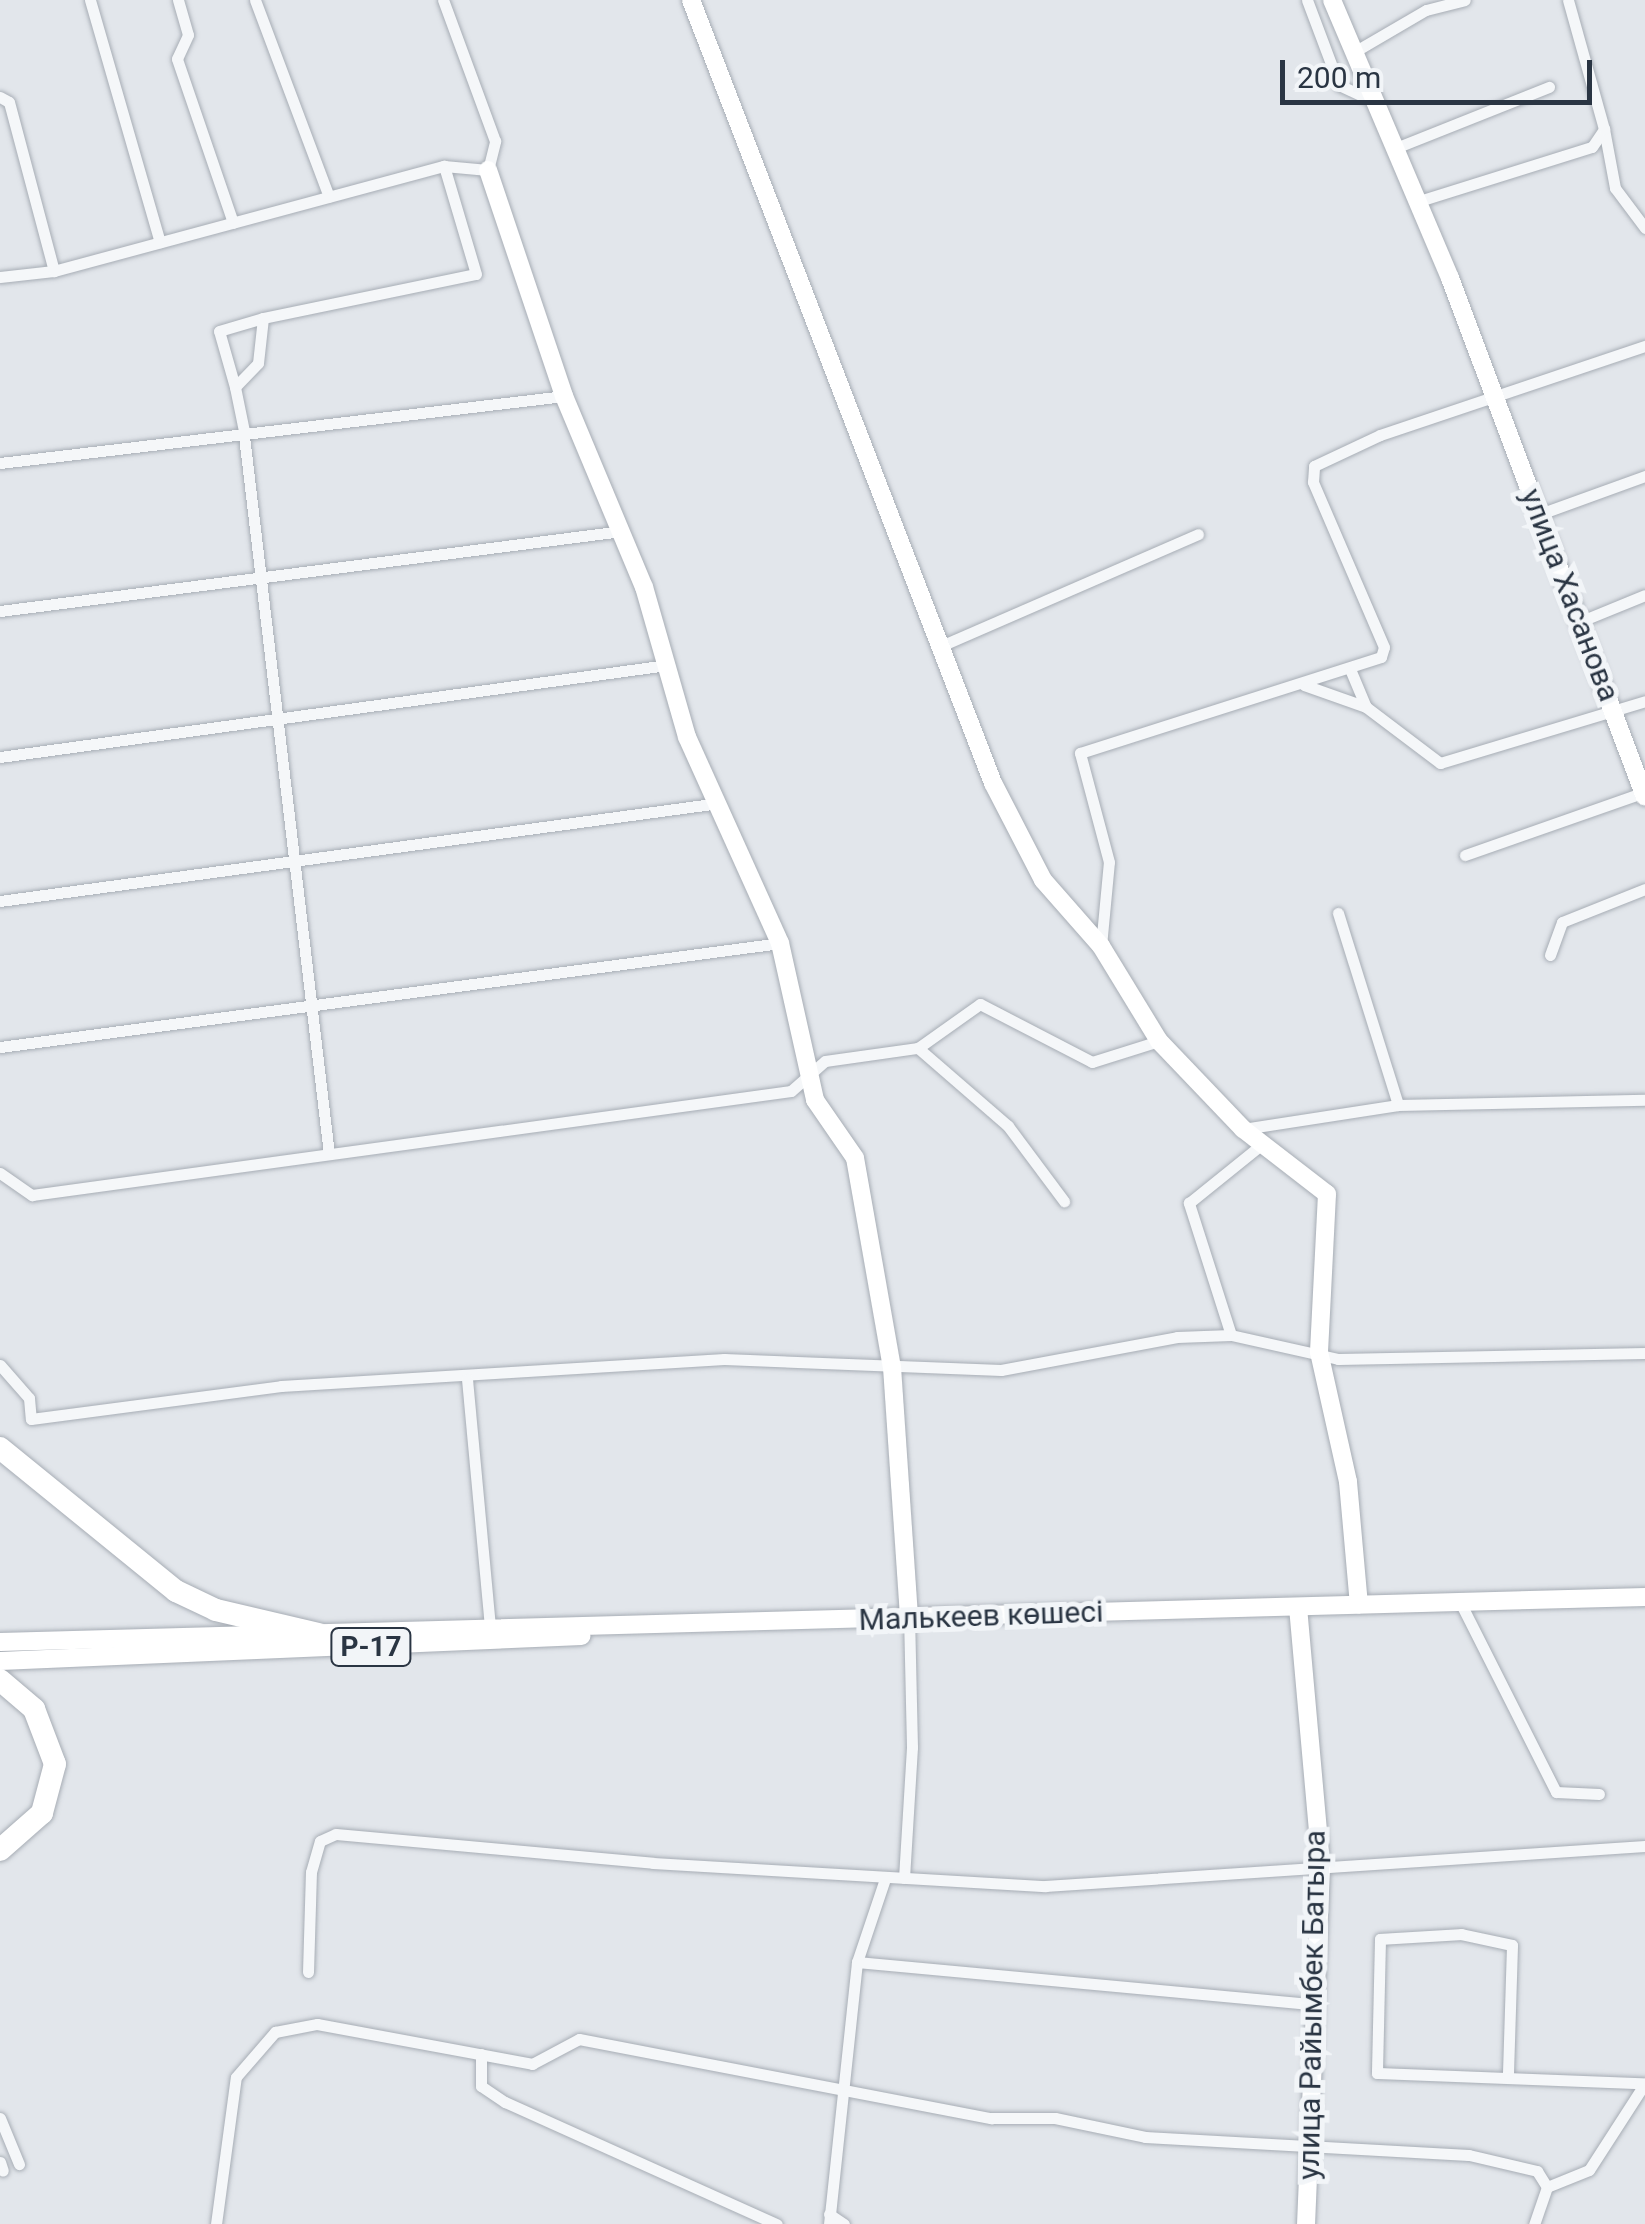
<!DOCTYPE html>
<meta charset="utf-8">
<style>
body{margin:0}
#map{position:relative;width:1645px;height:2224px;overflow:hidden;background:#e2e6eb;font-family:Roboto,sans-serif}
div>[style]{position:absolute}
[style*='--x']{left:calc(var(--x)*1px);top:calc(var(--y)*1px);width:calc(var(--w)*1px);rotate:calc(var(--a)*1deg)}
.roads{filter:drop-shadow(0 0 2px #a7adb5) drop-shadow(0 0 2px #a7adb5)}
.street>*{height:11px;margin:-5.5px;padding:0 5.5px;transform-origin:5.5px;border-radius:5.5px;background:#f5f7f9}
.secondary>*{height:18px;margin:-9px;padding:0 9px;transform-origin:9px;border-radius:9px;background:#fff}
.primary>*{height:18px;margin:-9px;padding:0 9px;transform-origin:9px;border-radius:9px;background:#fff}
.highway>*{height:22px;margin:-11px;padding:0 11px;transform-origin:11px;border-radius:11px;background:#fff}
span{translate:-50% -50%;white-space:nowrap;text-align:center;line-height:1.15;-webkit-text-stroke:10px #f2f5f8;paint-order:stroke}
.shield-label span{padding:2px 8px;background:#f2f5f8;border:2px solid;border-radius:8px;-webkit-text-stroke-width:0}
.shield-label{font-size:28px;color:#2a3543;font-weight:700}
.street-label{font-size:30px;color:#2a3543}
.scale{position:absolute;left:1280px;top:60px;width:312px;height:45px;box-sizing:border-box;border:5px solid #2a3543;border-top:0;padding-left:12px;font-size:30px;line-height:35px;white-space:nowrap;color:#2a3543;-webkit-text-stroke:8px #f2f5f8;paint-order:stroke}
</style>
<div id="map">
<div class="roads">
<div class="street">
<i style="--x:90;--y:0;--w:252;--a:73.9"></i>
<i style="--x:178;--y:0;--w:36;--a:74"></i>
<i style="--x:188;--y:35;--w:26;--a:115"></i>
<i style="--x:177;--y:59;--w:173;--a:71.1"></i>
<i style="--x:255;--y:0;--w:210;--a:69.4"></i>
<i style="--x:1307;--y:0;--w:91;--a:69.4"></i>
<i style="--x:1339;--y:85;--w:35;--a:25"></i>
<i style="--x:1354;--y:52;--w:83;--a:-30.3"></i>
<i style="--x:1426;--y:10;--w:40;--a:-14.4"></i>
<i style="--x:0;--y:97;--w:10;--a:29"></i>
<i style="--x:9;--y:102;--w:175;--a:75.1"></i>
<i style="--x:1604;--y:129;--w:60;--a:79.4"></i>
<i style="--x:1615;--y:188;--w:50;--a:53.1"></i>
<i style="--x:1393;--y:149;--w:168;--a:-21.7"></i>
<i style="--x:1416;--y:202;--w:184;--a:-17.4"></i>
<i style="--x:1592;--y:147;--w:22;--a:-56"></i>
<i style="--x:1604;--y:129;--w:134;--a:-105.6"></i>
<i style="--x:0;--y:277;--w:54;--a:-6.3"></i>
<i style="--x:54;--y:271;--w:404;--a:-15.1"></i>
<i style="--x:235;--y:387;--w:58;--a:-105.9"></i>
<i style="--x:219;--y:331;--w:46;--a:-16.5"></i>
<i style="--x:244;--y:431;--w:45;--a:-101.6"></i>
<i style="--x:235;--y:387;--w:33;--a:-46"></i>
<i style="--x:258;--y:363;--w:45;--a:-83.7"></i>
<i style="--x:263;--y:318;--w:217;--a:-11.7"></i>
<i style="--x:476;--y:274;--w:113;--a:-106.5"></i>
<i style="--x:444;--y:166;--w:44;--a:5.2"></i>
<i style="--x:488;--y:170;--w:30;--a:-76"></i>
<i style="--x:495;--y:141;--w:150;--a:-110.2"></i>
<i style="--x:244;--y:436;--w:723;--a:83.25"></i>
<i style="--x:0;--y:463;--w:568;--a:-6.77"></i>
<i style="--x:1540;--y:514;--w:112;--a:-19.9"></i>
<i style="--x:0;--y:611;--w:627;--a:-7.33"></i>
<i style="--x:1579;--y:622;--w:71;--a:-22.2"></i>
<i style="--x:943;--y:645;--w:278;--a:-23.5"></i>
<i style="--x:1350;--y:669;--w:41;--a:67.2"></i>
<i style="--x:1366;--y:707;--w:93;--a:37.1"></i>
<i style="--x:1440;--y:763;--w:214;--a:-16.8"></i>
<i style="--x:1304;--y:685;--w:66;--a:19.5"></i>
<i style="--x:0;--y:757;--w:673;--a:-7.85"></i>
<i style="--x:1465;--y:855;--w:191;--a:-19.3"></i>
<i style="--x:0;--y:901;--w:726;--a:-7.76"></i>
<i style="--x:1338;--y:913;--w:201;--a:72.6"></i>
<i style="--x:1101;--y:946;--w:84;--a:-84.6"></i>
<i style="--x:1109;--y:862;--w:113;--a:-104.9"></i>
<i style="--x:1080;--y:753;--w:316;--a:-17.7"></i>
<i style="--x:1381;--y:657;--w:10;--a:-73"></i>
<i style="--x:1384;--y:647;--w:180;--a:-113.3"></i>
<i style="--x:1313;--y:482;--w:16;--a:-86"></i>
<i style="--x:1314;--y:466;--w:73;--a:-25.2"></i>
<i style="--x:1380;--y:435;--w:280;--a:-18.6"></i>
<i style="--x:1550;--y:955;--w:35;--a:-70"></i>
<i style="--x:1562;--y:922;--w:89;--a:-21.7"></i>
<i style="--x:0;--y:1047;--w:787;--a:-7.59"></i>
<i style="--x:918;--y:1048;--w:119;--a:40.9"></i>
<i style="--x:1008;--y:1126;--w:94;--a:53.3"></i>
<i style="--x:1243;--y:1129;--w:157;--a:-8.8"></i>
<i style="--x:1398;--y:1105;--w:247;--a:-1.2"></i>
<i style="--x:0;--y:1173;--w:39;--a:35"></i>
<i style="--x:32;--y:1195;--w:766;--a:-7.8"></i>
<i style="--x:791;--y:1091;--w:45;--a:-41.4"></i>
<i style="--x:825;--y:1061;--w:94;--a:-8"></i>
<i style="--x:918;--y:1048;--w:76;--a:-35.4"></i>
<i style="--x:980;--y:1004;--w:126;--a:27.4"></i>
<i style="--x:1092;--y:1062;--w:70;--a:-17.4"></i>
<i style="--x:1231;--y:1335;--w:139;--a:-107.7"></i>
<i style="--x:1189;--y:1203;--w:94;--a:-38.9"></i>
<i style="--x:0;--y:1365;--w:44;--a:48.7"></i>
<i style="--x:29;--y:1398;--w:21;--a:85"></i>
<i style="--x:31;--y:1419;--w:252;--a:-7.5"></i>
<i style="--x:281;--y:1386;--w:444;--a:-3.5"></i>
<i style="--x:724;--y:1359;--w:277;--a:2.3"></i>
<i style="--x:1001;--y:1370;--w:179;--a:-10.6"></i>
<i style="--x:1177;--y:1337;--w:54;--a:-2.1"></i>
<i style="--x:1231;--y:1335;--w:110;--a:12.6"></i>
<i style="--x:1338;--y:1359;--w:307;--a:-1.1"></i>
<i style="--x:467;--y:1379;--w:250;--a:84.7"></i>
<i style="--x:1460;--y:1602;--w:213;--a:63.2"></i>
<i style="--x:1556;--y:1792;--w:43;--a:2.7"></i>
<i style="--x:904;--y:1878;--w:131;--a:-86.5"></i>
<i style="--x:912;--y:1747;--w:128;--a:-91.3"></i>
<i style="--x:857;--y:1962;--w:463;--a:5.3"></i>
<i style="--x:308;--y:1972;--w:100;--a:-88.3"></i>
<i style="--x:311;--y:1872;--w:32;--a:-74"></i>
<i style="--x:320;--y:1841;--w:17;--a:-24"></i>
<i style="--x:336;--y:1834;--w:318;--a:5.2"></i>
<i style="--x:653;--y:1863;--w:393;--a:3.4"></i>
<i style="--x:1045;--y:1886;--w:601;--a:-3.81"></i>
<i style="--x:481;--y:2054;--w:32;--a:90"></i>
<i style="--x:481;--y:2086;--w:29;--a:34"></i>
<i style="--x:505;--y:2102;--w:298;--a:24.2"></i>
<i style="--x:1508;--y:2073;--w:128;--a:-88.2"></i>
<i style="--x:1512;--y:1945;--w:52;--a:-167.8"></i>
<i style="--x:1461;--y:1934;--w:81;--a:176.5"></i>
<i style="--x:1380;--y:1939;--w:134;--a:91.3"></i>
<i style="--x:1377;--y:2073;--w:265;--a:2.2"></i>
<i style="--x:0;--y:2118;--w:50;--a:67.6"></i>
<i style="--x:0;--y:2162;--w:9;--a:72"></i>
<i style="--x:1547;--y:2187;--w:45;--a:-22"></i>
<i style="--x:1589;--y:2170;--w:103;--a:-57.2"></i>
<i style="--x:829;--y:2214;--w:18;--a:34"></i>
<i style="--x:216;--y:2224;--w:148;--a:-82.3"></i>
<i style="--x:236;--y:2077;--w:60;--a:-49.1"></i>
<i style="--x:275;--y:2032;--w:43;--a:-10.8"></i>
<i style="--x:317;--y:2024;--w:219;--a:10.5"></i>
<i style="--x:532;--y:2064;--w:53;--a:-28"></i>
<i style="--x:579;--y:2039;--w:420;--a:10.9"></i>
<i style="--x:991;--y:2118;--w:64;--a:0"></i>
<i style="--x:1055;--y:2118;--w:92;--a:11.9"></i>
<i style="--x:1145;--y:2137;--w:324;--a:3.2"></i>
<i style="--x:1469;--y:2155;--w:70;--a:13.2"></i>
<i style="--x:1537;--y:2171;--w:19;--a:58"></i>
<i style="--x:1547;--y:2187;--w:39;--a:109"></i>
<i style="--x:829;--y:2224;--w:263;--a:-83.9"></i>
<i style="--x:857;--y:1962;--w:88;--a:-71.4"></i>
</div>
<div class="secondary">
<i style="--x:691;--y:0;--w:839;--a:68.91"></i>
<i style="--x:993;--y:783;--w:109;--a:62.7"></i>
<i style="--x:1043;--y:880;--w:88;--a:48.7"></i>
<i style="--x:1101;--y:946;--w:111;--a:58.6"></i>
<i style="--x:1159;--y:1041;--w:122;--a:46.3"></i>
<i style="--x:1243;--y:1129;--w:106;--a:37.7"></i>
<i style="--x:1327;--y:1194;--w:158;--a:92.9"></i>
<i style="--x:1319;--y:1352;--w:133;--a:77.4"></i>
<i style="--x:1348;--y:1482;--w:123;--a:84.9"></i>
<i style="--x:1332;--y:0;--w:302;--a:67"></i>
<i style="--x:1450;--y:278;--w:554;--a:69.41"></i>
<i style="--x:488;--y:170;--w:238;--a:71.4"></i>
<i style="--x:564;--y:396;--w:207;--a:67.3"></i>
<i style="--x:644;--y:587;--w:156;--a:74"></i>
<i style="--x:687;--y:737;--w:226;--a:65.7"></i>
<i style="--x:780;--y:943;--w:161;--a:77.4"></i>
<i style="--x:815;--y:1100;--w:70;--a:55.4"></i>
<i style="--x:855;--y:1158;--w:212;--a:80"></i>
<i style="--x:892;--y:1367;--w:253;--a:86.1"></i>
<i style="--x:1298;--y:1607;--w:261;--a:84.9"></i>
<i style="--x:1321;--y:1867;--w:357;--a:92.4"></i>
</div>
<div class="primary">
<i style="--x:0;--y:1642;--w:1646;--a:-1.57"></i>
<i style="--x:0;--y:1661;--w:582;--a:-2.46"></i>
</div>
<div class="highway">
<i style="--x:0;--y:1448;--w:227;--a:39.1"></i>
<i style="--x:176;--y:1591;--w:44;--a:25.4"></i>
<i style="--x:216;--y:1610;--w:105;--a:13.2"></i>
<i style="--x:0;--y:1680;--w:45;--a:40.5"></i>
<i style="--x:34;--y:1709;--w:59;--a:69.1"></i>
<i style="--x:55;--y:1764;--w:51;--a:104.9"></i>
<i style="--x:42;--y:1813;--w:56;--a:138.6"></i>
</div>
</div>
<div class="shield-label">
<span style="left:371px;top:1647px">P-17</span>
</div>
<div class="street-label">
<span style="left:1570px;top:595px;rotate:69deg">улица Хасанова</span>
<span style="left:981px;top:1616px;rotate:-2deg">Малькеев көшесі</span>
<span style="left:1312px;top:2005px;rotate:-89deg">улица Райымбек Батыра</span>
</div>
<div class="scale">200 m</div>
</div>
